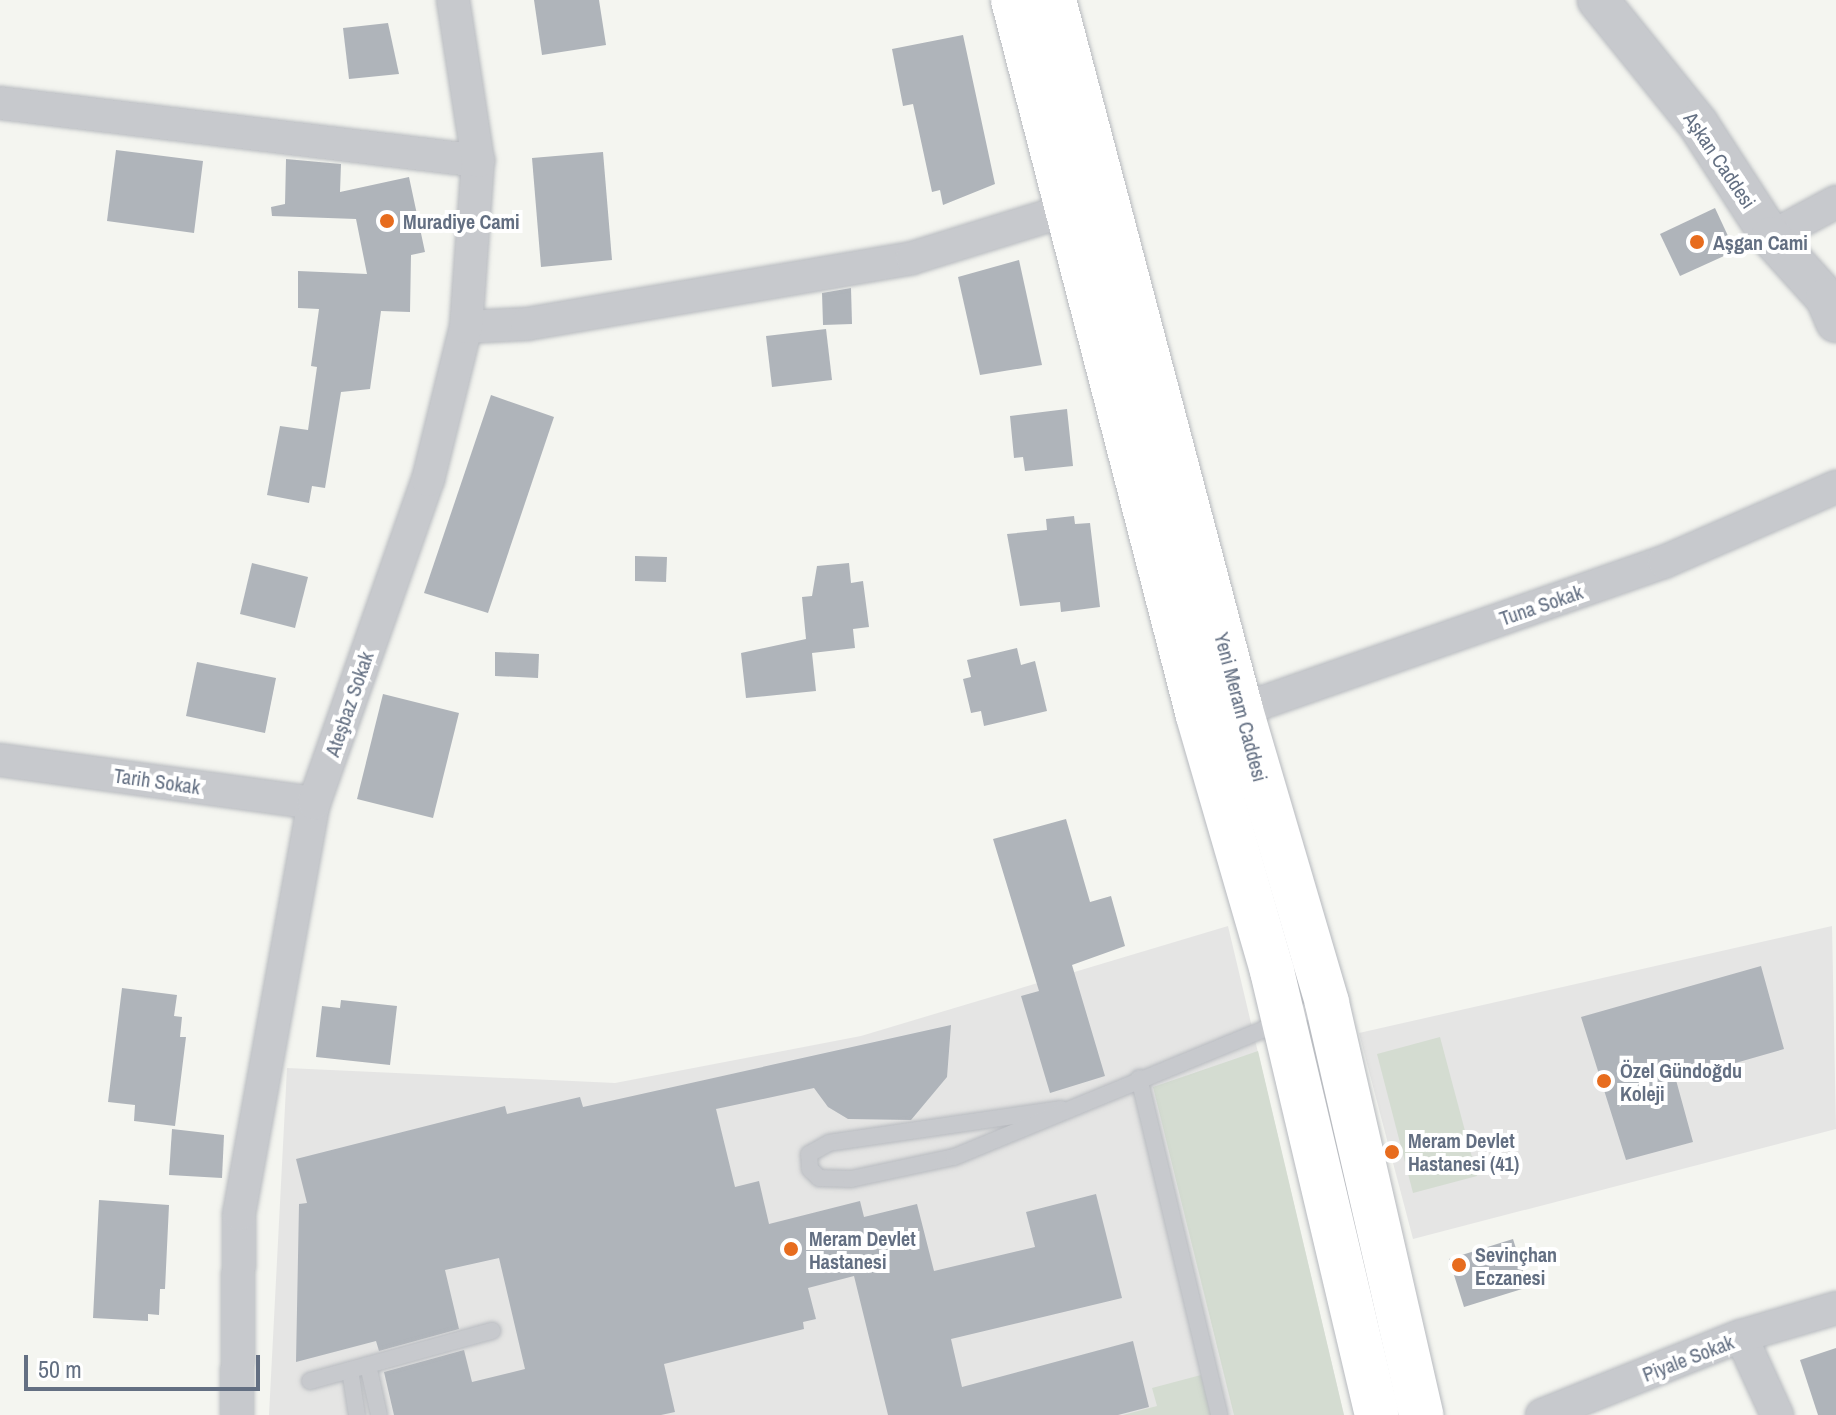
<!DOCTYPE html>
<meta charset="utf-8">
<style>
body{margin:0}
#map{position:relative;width:1836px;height:1415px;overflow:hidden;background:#f4f5f0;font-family:"Archivo Narrow",sans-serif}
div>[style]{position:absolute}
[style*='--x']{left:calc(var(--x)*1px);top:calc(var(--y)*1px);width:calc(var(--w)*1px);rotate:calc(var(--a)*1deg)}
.built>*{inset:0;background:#e5e5e4}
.green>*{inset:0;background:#d4dcd1}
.building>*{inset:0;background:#afb4ba}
.roads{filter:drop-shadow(0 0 2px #b7babf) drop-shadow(0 0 2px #b7babf)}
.service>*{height:16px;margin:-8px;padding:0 8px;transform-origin:8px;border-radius:8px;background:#c7c9cd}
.minor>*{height:32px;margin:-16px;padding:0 16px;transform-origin:16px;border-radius:16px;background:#c7c9cd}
.tertiary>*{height:40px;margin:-20px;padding:0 20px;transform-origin:20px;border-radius:20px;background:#c7c9cd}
.secondary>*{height:44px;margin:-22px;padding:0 22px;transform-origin:22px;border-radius:22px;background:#fff}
.dots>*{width:22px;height:22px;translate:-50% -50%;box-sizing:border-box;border:4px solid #fff;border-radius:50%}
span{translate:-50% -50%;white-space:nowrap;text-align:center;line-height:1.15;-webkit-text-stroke:8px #fff;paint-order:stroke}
.street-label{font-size:20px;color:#636f82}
.poi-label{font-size:20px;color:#636f82;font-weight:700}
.left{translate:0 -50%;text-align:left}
.scale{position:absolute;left:24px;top:1355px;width:236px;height:36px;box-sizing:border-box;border:4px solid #636f82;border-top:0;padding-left:10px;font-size:24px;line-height:28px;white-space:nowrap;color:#636f82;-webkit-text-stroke:6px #fff;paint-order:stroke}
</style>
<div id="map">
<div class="built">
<i style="clip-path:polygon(1228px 926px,1344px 1415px,269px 1415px,287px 1068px,615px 1083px,861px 1036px)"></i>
<i style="clip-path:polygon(1832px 926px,1836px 1129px,1413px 1239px,1359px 1033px)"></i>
</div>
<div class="green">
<i style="clip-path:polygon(1440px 1037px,1477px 1176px,1413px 1193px,1377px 1054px)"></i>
<i style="clip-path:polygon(1258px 1051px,1344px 1415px,1234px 1415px,1153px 1087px)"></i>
<i style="clip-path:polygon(1201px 1375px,1211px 1415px,1123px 1415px,1157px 1406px,1152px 1388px)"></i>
</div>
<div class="building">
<i style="clip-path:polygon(534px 0,599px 0,606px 45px,542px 55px)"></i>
<i style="clip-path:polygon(388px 23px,399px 74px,349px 79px,343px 28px)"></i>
<i style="clip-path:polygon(963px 35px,995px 184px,943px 205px,940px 190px,932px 192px,913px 104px,903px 106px,892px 49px)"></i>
<i style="clip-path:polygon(116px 150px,203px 161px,194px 233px,107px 221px)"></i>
<i style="clip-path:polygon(603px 152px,612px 260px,541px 267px,532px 158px)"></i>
<i style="clip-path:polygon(286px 159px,341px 164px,340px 192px,409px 177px,425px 252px,411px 255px,410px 312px,381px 311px,370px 389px,341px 392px,325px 488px,312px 486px,309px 503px,267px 495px,280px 426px,308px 430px,317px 367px,311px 366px,319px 309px,298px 308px,298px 271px,367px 274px,356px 219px,272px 216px,271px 207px,285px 204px)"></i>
<i style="clip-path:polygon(1715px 208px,1735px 251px,1680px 276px,1660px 234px)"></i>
<i style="clip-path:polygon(1019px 260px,1042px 365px,980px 375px,958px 277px)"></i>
<i style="clip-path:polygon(851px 288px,852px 324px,823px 325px,822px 293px)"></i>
<i style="clip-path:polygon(826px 329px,832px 380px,772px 387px,766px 336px)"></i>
<i style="clip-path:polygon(491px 395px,554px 417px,488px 613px,424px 593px)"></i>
<i style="clip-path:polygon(1067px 409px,1073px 466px,1025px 471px,1023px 457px,1014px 458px,1010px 416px)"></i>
<i style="clip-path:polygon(1074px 516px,1075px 524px,1090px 523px,1100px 607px,1061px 612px,1060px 602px,1020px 606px,1007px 534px,1047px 530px,1046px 519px)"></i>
<i style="clip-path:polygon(635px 556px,667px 557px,666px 582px,635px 581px)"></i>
<i style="clip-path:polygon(252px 563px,308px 577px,295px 628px,240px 614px)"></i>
<i style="clip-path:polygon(849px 563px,851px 583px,863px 581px,869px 627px,853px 629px,855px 648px,812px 653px,816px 691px,746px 698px,741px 653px,806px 639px,802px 597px,812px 596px,817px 566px)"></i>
<i style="clip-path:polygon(1017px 648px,1021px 665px,1035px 661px,1047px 711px,984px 726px,981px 711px,971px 713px,963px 679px,971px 677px,967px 660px)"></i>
<i style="clip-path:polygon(495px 652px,539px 654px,538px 678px,495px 676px)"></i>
<i style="clip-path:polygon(197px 662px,276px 678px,265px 733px,186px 716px)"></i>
<i style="clip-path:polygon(383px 694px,459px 713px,433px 818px,357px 799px)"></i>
<i style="clip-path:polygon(1066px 819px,1090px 902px,1111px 896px,1125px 946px,1072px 965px,1105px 1076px,1050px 1093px,1021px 996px,1039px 991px,993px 839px)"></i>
<i style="clip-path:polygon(1761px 966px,1784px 1049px,1676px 1080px,1693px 1142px,1626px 1160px,1581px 1017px)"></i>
<i style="clip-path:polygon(122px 988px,177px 995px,174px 1016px,182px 1017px,180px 1037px,186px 1037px,175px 1126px,134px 1121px,135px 1105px,108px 1102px)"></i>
<i style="clip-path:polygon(341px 1000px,397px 1006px,390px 1065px,316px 1057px,322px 1006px,340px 1008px)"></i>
<i style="clip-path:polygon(951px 1025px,947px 1077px,911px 1120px,848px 1119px,828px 1107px,814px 1088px,716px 1109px,735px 1187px,759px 1181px,769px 1224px,860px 1201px,864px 1217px,917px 1204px,934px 1271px,1035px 1247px,1026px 1212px,1096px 1194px,1122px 1298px,951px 1339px,962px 1387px,1133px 1341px,1149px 1407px,1118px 1415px,888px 1415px,854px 1276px,808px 1288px,816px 1319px,803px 1322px,804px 1329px,664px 1364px,675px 1412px,661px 1415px,394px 1415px,384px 1372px,464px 1350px,472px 1382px,525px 1369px,499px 1258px,445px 1270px,459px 1329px,379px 1351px,376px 1341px,296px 1362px,299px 1204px,307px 1203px,296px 1159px,505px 1106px,507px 1114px,580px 1097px,583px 1107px)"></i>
<i style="clip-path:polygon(172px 1129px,224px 1135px,222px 1178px,169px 1175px)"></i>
<i style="clip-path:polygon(99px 1200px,169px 1205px,165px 1289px,160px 1289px,159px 1315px,148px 1314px,148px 1321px,93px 1318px)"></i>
<i style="clip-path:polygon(1513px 1239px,1528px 1287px,1464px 1307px,1449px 1259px)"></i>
<i style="clip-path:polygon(1836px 1348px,1836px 1415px,1818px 1415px,1800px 1360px)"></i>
</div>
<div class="roads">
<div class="service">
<i style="--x:1139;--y:1078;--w:346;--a:76.6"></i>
<i style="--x:1061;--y:1109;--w:234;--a:171.7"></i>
<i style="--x:829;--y:1143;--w:23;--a:151"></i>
<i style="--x:809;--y:1154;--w:15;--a:86"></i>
<i style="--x:810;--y:1169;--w:13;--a:45"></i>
<i style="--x:819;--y:1178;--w:32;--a:2"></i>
<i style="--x:851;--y:1179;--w:105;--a:-12.1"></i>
<i style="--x:954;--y:1157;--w:401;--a:-22.4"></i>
<i style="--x:368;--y:1365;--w:51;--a:77.6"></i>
<i style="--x:350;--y:1370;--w:46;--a:81.2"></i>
<i style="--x:310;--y:1381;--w:189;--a:-15.4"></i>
</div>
<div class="minor">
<i style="--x:0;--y:103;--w:482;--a:6.9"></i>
<i style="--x:1771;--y:237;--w:74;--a:-28.3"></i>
<i style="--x:466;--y:327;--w:61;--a:-2.8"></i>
<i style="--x:527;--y:324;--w:391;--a:-9.7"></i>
<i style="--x:912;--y:258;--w:165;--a:-17.2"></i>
<i style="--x:1241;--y:710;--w:448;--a:-19.3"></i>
<i style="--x:1664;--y:562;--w:188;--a:-23.6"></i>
<i style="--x:0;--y:760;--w:317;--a:7.8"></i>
<i style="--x:1741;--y:1336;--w:87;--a:65.5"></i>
<i style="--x:237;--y:1415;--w:201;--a:-89.4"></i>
<i style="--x:239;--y:1214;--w:418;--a:-79.7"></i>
<i style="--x:314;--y:803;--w:343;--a:-70.6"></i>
<i style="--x:428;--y:480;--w:158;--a:-76.1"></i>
<i style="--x:466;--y:327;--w:166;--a:-85.9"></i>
<i style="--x:478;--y:161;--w:163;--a:-98.8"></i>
<i style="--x:1542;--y:1415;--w:214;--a:-21.7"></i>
<i style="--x:1741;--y:1336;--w:99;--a:-16.4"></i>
</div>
<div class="tertiary">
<i style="--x:1598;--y:0;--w:159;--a:51.1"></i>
<i style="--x:1698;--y:124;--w:135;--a:57.1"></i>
<i style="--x:1771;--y:237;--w:82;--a:48"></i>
<i style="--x:1826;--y:298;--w:26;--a:67"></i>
</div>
<div class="secondary">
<i style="--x:1013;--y:0;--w:740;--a:75.51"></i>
<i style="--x:1198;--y:716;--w:266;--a:73.8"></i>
<i style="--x:1272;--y:971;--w:456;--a:76.7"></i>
<i style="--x:1054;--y:0;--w:734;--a:75.24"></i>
<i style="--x:1241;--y:710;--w:305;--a:73.6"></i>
<i style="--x:1327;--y:1003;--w:423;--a:77.1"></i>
</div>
</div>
<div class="dots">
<i style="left:387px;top:221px;background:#e76c1e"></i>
<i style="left:1697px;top:242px;background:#e76c1e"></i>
<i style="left:1604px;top:1081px;background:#e76c1e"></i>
<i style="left:1392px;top:1152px;background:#e76c1e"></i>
<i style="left:791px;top:1249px;background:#e76c1e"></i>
<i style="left:1459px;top:1265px;background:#e76c1e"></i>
</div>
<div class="street-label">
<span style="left:1720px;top:160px;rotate:56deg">Aşkan Caddesi</span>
<span style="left:1541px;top:605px;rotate:-19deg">Tuna Sokak</span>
<span style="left:349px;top:704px;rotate:-71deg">Ateşbaz Sokak</span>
<span style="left:1241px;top:707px;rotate:75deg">Yeni Meram Caddesi</span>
<span style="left:157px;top:781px;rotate:8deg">Tarih Sokak</span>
<span style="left:1688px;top:1358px;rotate:-21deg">Piyale Sokak</span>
</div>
<div class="poi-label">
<span class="left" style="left:403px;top:221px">Muradiye Cami</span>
<span class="left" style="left:1713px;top:242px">Aşgan Cami</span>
<span class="left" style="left:1620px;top:1082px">Özel Gündoğdu<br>Koleji</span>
<span class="left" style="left:1408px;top:1152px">Meram Devlet<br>Hastanesi (41)</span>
<span class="left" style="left:809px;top:1250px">Meram Devlet<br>Hastanesi</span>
<span class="left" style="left:1475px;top:1266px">Sevinçhan<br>Eczanesi</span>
</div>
<div class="scale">50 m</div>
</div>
